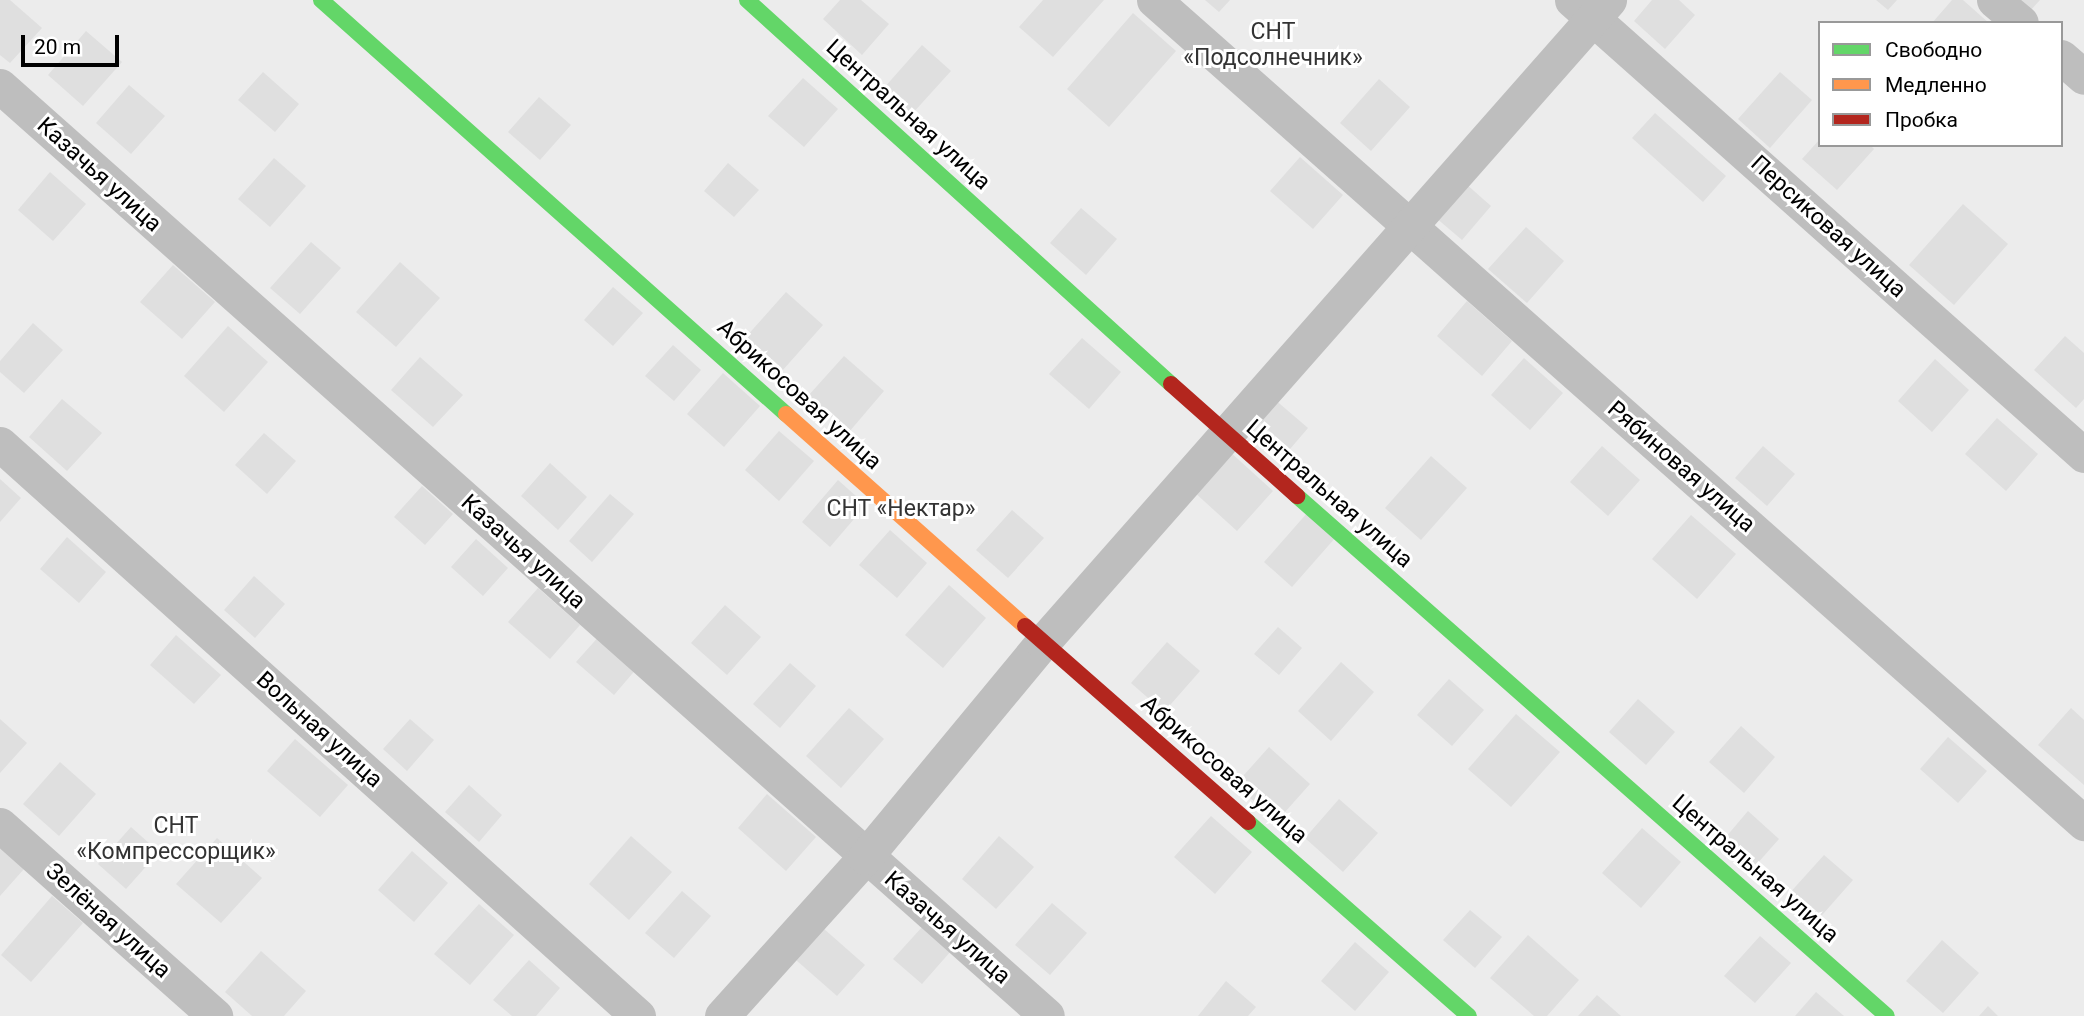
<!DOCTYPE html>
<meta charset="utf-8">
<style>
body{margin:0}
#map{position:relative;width:2084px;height:1016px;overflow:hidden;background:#fff;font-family:Roboto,sans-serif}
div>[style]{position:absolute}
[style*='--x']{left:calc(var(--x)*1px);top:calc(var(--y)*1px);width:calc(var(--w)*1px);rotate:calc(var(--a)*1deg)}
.green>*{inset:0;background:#ececec}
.building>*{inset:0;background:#dfdfdf}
.street>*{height:35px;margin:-17.5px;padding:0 17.5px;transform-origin:17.5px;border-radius:17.5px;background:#bebebe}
.fast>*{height:16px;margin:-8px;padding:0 8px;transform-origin:8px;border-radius:8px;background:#63d668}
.slow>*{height:16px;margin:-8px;padding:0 8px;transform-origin:8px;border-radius:8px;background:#ff974d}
.jam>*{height:16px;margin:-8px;padding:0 8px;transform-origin:8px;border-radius:8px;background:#b3261e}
span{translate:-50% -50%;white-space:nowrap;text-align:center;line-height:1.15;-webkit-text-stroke:6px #fff;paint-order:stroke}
.park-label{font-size:23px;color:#333}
.street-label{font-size:23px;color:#000}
.legend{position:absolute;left:1818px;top:21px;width:245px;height:126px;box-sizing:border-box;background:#fff;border:2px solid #999;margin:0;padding:9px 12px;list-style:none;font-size:21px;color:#000}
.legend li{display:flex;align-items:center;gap:14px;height:35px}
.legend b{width:35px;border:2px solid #999}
.scale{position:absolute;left:21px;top:35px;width:98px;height:32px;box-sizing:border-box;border:4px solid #000;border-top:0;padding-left:9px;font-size:21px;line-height:24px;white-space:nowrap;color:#000;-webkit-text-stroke:5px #fff;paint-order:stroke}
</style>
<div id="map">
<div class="green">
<i style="clip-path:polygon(evenodd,0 0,2084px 0,2084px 1016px,0 1016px,0 0,1820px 23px,2061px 23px,2061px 145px,1820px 145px,1820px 23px)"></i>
</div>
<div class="building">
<i style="clip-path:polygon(0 0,10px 0,42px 28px,10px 63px,0 55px)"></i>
<i style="clip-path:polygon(840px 0,861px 0,889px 24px,862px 55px,823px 19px)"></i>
<i style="clip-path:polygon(1043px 0,1104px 0,1053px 57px,1019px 27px)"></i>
<i style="clip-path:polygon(1205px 0,1230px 0,1219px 12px)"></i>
<i style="clip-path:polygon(1652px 0,1679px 0,1695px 15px,1665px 49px,1634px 21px)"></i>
<i style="clip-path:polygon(1876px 0,1897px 0,1888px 10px)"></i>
<i style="clip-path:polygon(1952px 0,1963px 0,1989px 23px,1932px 23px)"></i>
<i style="clip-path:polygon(2017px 0,2040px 0,2030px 11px)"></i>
<i style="clip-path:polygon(1133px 13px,1176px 51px,1109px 127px,1067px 89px)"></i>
<i style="clip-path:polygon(86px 31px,122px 62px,83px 106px,48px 75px)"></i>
<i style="clip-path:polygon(922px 45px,951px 71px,912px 114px,883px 89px)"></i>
<i style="clip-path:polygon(263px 72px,299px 104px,275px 132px,238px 100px)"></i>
<i style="clip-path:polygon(1780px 72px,1812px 100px,1770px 148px,1738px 119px)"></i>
<i style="clip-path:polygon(803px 78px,838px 109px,804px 147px,768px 116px)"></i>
<i style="clip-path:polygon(1379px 79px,1410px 107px,1371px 151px,1340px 123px)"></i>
<i style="clip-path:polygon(129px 85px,165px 116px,131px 154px,96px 123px)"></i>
<i style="clip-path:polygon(539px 97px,571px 125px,540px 160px,508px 132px)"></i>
<i style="clip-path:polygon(1655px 113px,1726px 176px,1703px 202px,1632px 138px)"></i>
<i style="clip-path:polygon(1820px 139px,1820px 145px,1870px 145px,1874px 149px,1837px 190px,1802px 159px)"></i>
<i style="clip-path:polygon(1300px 157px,1343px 195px,1313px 229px,1270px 191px)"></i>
<i style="clip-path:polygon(274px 158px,306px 186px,270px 227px,238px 199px)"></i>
<i style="clip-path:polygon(728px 163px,759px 190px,734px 217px,704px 191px)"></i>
<i style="clip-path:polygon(50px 172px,86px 204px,53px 241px,18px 210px)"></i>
<i style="clip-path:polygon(1465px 183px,1491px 206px,1462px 240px,1435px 217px)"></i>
<i style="clip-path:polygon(1963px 204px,2008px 244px,1954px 305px,1909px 265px)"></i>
<i style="clip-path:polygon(1081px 208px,1117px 239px,1086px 275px,1050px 243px)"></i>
<i style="clip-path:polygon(1526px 227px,1564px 261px,1527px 303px,1488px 269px)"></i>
<i style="clip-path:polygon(311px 242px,341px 268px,300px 314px,270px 288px)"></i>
<i style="clip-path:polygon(400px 262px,440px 298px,396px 347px,356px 312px)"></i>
<i style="clip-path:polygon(173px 265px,215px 302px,182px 339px,140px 302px)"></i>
<i style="clip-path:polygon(613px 287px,643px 313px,613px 346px,584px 320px)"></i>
<i style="clip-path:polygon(786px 292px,823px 325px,782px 371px,745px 338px)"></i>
<i style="clip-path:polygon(1467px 301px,1512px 341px,1482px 376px,1437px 336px)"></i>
<i style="clip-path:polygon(33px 323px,63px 350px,24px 393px,0 372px,0 361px)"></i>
<i style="clip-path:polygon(228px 326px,268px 362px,224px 412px,184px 376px)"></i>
<i style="clip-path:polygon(2065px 336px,2084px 353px,2084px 399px,2076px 408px,2034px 370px)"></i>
<i style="clip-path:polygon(1082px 338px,1121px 372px,1089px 409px,1049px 374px)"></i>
<i style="clip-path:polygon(673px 345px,701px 370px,674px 401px,645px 376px)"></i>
<i style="clip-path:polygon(844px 356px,884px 391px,849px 432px,808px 396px)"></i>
<i style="clip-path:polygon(420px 357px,463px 395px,433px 427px,391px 390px)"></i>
<i style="clip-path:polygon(1524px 358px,1563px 393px,1530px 430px,1491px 395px)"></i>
<i style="clip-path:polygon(1935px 359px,1969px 390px,1932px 432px,1898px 401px)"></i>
<i style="clip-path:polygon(723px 373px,760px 406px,724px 447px,687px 414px)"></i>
<i style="clip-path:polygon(1273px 398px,1308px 428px,1290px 449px,1255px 418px)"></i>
<i style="clip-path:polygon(62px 399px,102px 433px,67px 471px,29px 437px)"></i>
<i style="clip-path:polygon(1997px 418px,2038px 454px,2006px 491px,1965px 454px)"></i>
<i style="clip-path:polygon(779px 431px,814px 461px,779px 501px,745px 470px)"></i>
<i style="clip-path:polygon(264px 433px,296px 461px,267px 494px,235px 465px)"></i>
<i style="clip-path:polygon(1602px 446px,1640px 480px,1608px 516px,1570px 482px)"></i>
<i style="clip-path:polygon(1763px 446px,1795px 474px,1767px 506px,1735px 478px)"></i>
<i style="clip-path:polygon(1229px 451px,1273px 491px,1237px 531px,1193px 491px)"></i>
<i style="clip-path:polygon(1431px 456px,1467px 488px,1421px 540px,1385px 508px)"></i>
<i style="clip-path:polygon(550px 463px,587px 497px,558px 530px,521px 496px)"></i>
<i style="clip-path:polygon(0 479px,21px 498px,0 522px)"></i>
<i style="clip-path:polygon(838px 480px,866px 505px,830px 547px,802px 522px)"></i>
<i style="clip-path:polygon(422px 486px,453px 514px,425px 545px,394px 517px)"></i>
<i style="clip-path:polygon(610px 494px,634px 514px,592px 562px,569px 541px)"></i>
<i style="clip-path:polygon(1012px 510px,1044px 538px,1008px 578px,976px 550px)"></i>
<i style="clip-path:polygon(1308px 512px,1336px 537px,1292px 587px,1264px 562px)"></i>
<i style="clip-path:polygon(1691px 515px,1736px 554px,1697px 599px,1652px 559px)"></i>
<i style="clip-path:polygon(890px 530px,927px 563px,897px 598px,859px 565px)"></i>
<i style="clip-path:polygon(67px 537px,106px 572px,79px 603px,40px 569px)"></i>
<i style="clip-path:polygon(476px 539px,508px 568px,483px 596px,451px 567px)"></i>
<i style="clip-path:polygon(254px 576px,285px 604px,255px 638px,224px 610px)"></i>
<i style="clip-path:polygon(949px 585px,986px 618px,943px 668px,905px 635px)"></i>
<i style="clip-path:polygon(538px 588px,580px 625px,550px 659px,508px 622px)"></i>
<i style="clip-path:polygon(725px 605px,761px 637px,727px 675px,691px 643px)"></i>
<i style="clip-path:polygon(1278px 627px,1302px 648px,1279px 675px,1254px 654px)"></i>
<i style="clip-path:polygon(601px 634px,638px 667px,614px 695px,576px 662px)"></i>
<i style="clip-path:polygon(176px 635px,221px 675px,194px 704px,150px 665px)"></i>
<i style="clip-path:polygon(1167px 642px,1200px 671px,1164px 712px,1131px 683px)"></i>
<i style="clip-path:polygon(1341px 662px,1374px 692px,1331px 741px,1298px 711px)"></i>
<i style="clip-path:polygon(790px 663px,816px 686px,780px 728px,753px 704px)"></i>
<i style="clip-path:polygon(1449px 679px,1484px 710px,1452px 746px,1417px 715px)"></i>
<i style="clip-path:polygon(1638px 699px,1675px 732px,1646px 765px,1609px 732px)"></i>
<i style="clip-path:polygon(849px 708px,884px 739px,841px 788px,806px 756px)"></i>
<i style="clip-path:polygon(2071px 708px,2084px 720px,2084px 785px,2038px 745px)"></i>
<i style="clip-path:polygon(1516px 714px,1560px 752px,1511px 807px,1468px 769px)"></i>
<i style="clip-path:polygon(0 719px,27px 743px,0 773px)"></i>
<i style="clip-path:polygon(410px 719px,434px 740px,407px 771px,383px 749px)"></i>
<i style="clip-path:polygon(1741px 726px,1775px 757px,1744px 793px,1709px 762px)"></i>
<i style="clip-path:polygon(1948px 737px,1987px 771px,1958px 803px,1920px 769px)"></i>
<i style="clip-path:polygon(295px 739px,348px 785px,320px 817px,267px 771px)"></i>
<i style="clip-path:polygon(1269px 747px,1310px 784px,1277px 821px,1235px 785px)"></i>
<i style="clip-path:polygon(60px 762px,96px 794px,59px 836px,23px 804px)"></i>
<i style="clip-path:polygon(469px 785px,502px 815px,479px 842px,445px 812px)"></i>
<i style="clip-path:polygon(767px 794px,816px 837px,786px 871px,738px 828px)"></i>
<i style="clip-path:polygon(1339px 799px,1378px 833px,1343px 872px,1305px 838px)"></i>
<i style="clip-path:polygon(1748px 811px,1779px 839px,1756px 865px,1725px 838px)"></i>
<i style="clip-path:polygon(1211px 816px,1252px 852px,1215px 894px,1174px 857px)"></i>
<i style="clip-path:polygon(131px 827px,159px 852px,126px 889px,98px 864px)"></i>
<i style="clip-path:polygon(1642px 828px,1681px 862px,1641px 908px,1602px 873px)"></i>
<i style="clip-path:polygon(631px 836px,672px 872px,629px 920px,589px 884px)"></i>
<i style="clip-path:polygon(999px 836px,1034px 867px,996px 909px,962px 879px)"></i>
<i style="clip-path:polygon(217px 838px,262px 878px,221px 923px,176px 884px)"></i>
<i style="clip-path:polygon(0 848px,24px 869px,0 896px)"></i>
<i style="clip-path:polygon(412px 851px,448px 883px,414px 922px,378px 890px)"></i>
<i style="clip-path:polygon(1824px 855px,1853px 880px,1816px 922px,1787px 896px)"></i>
<i style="clip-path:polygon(682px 891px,711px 916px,674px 958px,645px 933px)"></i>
<i style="clip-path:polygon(52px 896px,83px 923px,31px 982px,1px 955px)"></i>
<i style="clip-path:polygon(1052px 903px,1087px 933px,1050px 975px,1015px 945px)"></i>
<i style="clip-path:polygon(479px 904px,514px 935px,470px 985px,434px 954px)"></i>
<i style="clip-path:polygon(1470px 910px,1502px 937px,1475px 968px,1443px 940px)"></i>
<i style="clip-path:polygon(923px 926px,951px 951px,922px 984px,893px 959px)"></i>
<i style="clip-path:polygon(823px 928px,865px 965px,837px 996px,796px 960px)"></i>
<i style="clip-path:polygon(1528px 935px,1579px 980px,1547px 1016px,1534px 1016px,1490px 978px)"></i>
<i style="clip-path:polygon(1760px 936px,1791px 963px,1755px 1003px,1724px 976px)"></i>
<i style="clip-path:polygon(1942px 940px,1979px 973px,1943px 1013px,1906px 981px)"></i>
<i style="clip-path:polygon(1355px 942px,1389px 972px,1355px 1011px,1321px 981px)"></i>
<i style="clip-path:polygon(261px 951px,306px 991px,284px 1016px,252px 1016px,225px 992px)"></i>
<i style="clip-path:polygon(529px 960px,560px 988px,536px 1016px,512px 1016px,493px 1000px)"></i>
<i style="clip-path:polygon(1226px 981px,1256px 1007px,1248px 1016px,1198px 1016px)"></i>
<i style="clip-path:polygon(1816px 992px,1844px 1016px,1795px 1016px)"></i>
<i style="clip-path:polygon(1597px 995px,1621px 1016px,1578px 1016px)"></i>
<i style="clip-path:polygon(1988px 1006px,1998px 1016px,1979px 1016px)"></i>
</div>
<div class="street">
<i style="--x:1154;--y:0;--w:1242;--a:41.51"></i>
<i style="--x:1572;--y:0;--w:685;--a:41.63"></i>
<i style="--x:1994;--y:0;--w:35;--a:40"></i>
<i style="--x:2061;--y:57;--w:30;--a:41"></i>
<i style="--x:0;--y:86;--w:1400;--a:41.61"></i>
<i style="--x:0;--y:444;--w:857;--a:41.88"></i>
<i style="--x:0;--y:825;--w:288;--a:41.6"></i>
<i style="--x:722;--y:1016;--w:214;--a:-48"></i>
<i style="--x:865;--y:857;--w:279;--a:-50.4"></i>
<i style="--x:1043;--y:642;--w:856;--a:-48.6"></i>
</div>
<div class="fast">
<i style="--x:321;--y:0;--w:623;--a:41.68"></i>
<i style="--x:747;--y:0;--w:572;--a:42.17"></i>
<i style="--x:1297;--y:496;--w:786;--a:41.39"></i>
<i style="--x:1248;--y:822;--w:294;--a:41.3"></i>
</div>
<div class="slow">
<i style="--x:786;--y:414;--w:319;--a:41.6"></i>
</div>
<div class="jam">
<i style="--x:1171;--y:384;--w:169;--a:41.6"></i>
<i style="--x:1025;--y:626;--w:297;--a:41.3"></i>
</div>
<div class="park-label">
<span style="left:1273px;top:45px">СНТ<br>«Подсолнечник»</span>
<span style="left:901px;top:509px">СНТ «Нектар»</span>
<span style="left:176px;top:839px">СНТ<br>«Компрессорщик»</span>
</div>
<div class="street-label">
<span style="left:908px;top:115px;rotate:42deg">Центральная улица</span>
<span style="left:99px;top:175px;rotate:42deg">Казачья улица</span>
<span style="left:1828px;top:227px;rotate:42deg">Персиковая улица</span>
<span style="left:799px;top:395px;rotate:42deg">Абрикосовая улица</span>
<span style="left:1681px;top:467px;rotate:41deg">Рябиновая улица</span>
<span style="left:1329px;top:494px;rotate:41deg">Центральная улица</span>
<span style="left:523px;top:552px;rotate:42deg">Казачья улица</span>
<span style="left:319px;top:730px;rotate:42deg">Вольная улица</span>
<span style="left:1224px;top:770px;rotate:41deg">Абрикосовая улица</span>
<span style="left:1755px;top:869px;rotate:41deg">Центральная улица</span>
<span style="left:108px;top:921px;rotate:42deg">Зелёная улица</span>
<span style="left:947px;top:928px;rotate:41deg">Казачья улица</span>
</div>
<ul class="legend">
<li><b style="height:9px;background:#63d668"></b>Свободно</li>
<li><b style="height:9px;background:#ff974d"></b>Медленно</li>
<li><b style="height:9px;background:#b3261e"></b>Пробка</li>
</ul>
<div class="scale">20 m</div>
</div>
